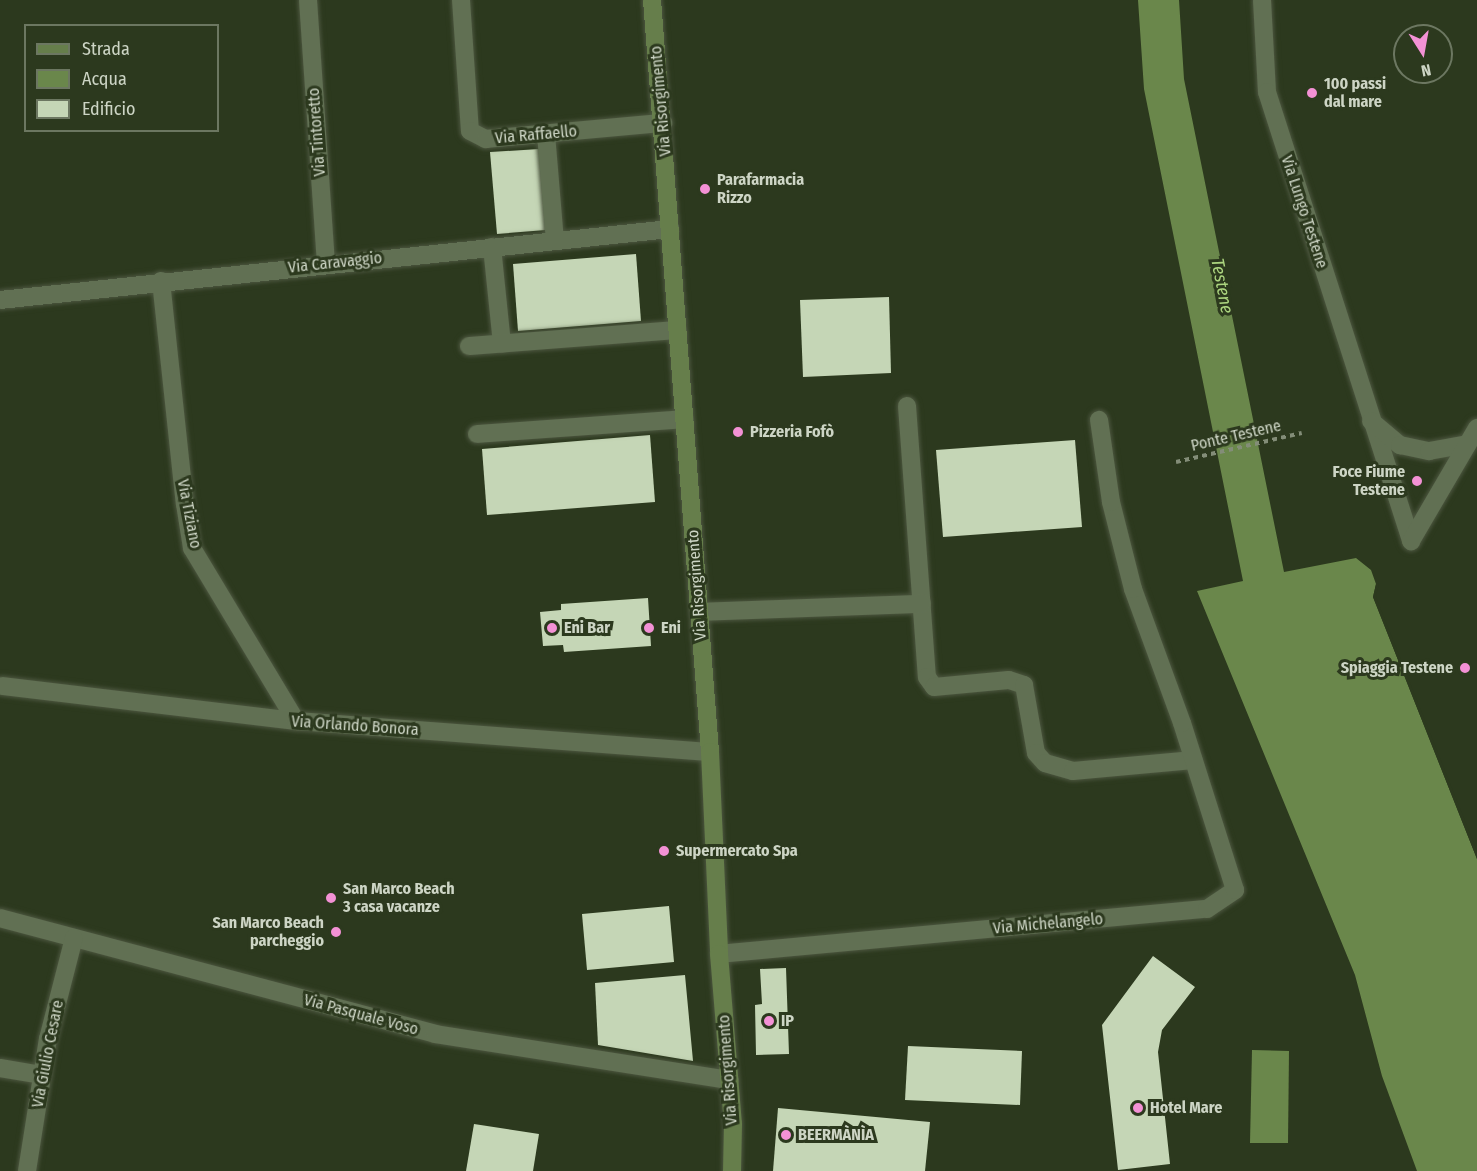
<!DOCTYPE html>
<meta charset="utf-8">
<style>
body{margin:0}
#map{position:relative;width:1477px;height:1171px;overflow:hidden;background:#2c391e;font-family:"Fira Sans Condensed",sans-serif}
div>[style]{position:absolute}
[style*='--x']{left:calc(var(--x)*1px);top:calc(var(--y)*1px);width:calc(var(--w)*1px);rotate:calc(var(--a)*1deg)}
.water>*{inset:0;background:#6a874b}
.pier>*{inset:0;background:#2c391e}
.building>*{inset:0;background:#c5d6b6}
.path>*{height:4px;margin-top:-2px;transform-origin:0;background:repeating-linear-gradient(90deg,#838d78 0 4.5px,transparent 0 9px)}
.roads{filter:drop-shadow(0 0 2px #4c563f) drop-shadow(0 0 2px #4c563f)}
.lane>*{height:18px;margin:-9px;padding:0 9px;transform-origin:9px;border-radius:9px;background:#617053}
.street>*{height:18px;margin:-9px;padding:0 9px;transform-origin:9px;border-radius:9px;background:#617053}
.secondary>*{height:18px;margin:-9px;padding:0 9px;transform-origin:9px;border-radius:9px;background:#667e4b}
.dots>*{width:16px;height:16px;translate:-50% -50%;box-sizing:border-box;border:3px solid #2c391e;border-radius:50%}
span{translate:-50% -50%;white-space:nowrap;text-align:center;line-height:1.15;-webkit-text-stroke:6px #2c391e;paint-order:stroke}
.poi-label{font-size:16px;color:#cdd5c5;font-weight:700}
.left{translate:0 -50%;text-align:left}
.right{translate:-100% -50%;text-align:right}
.street-label{font-size:16px;color:#cdd5c5}
.water-label{font-size:18px;color:#acd57f;font-style:italic}
.legend{position:absolute;left:24px;top:24px;width:195px;height:108px;box-sizing:border-box;background:#2c391e;border:2px solid #6c7761;margin:0;padding:8px 10px;list-style:none;font-size:18px;color:#cdd5c5}
.legend li{display:flex;align-items:center;gap:12px;height:30px}
.legend b{width:30px;border:2px solid #6c7761}
.north{position:absolute;left:1393px;top:24px;width:60px;height:60px;box-sizing:border-box;background:#2c391e;border:2px solid #6c7761;border-radius:50%;rotate:169deg;font-size:16px;font-weight:700;line-height:24px;text-align:center;color:#cdd5c5}
.north::after{content:'';display:block;margin:auto;width:21px;height:27px;background:#f391d5;clip-path:polygon(50% 0,100% 100%,50% 72%,0 100%)}
</style>
<div id="map">
<div class="water">
<i style="clip-path:polygon(1138px 0,1179px 0,1184px 79px,1284px 572px,1356px 558px,1371px 570px,1376px 584px,1373px 597px,1477px 859px,1477px 1171px,1417px 1171px,1382px 1076px,1355px 975px,1197px 591px,1243px 581px,1144px 89px)"></i>
<i style="clip-path:polygon(1252px 1050px,1289px 1051px,1288px 1143px,1250px 1143px)"></i>
</div>
<div class="pier">
<i style="clip-path:polygon(1379px 583px,1376px 597px,1477px 851px,1477px 859px,1373px 597px,1376px 584px)"></i>
</div>
<div class="building">
<i style="clip-path:polygon(539px 149px,546px 230px,497px 234px,490px 152px)"></i>
<i style="clip-path:polygon(636px 254px,641px 321px,518px 331px,513px 264px)"></i>
<i style="clip-path:polygon(889px 297px,891px 373px,803px 377px,800px 300px)"></i>
<i style="clip-path:polygon(650px 435px,655px 502px,487px 515px,482px 449px)"></i>
<i style="clip-path:polygon(1075px 440px,1082px 527px,943px 537px,936px 450px)"></i>
<i style="clip-path:polygon(648px 598px,651px 646px,564px 652px,563px 645px,543px 646px,540px 612px,561px 610px,561px 604px)"></i>
<i style="clip-path:polygon(669px 906px,674px 962px,587px 970px,582px 914px)"></i>
<i style="clip-path:polygon(1153px 956px,1195px 987px,1162px 1030px,1158px 1052px,1170px 1164px,1118px 1170px,1102px 1025px)"></i>
<i style="clip-path:polygon(786px 968px,789px 1054px,756px 1055px,755px 1005px,762px 1004px,760px 969px)"></i>
<i style="clip-path:polygon(685px 975px,693px 1061px,598px 1045px,595px 983px)"></i>
<i style="clip-path:polygon(908px 1046px,1022px 1051px,1020px 1105px,905px 1100px)"></i>
<i style="clip-path:polygon(778px 1108px,930px 1122px,925px 1171px,773px 1171px)"></i>
<i style="clip-path:polygon(474px 1124px,539px 1134px,533px 1171px,466px 1171px)"></i>
</div>
<div class="path">
<i style="--x:1176;--y:462;--w:129;--a:-13"></i>
</div>
<div class="roads">
<div class="lane">
<i style="--x:546;--y:134;--w:107;--a:85.2"></i>
<i style="--x:492;--y:247;--w:97;--a:84.1"></i>
<i style="--x:469;--y:346;--w:209;--a:-4.4"></i>
<i style="--x:477;--y:434;--w:208;--a:-4.1"></i>
</div>
<div class="street">
<i style="--x:308;--y:0;--w:265;--a:86.1"></i>
<i style="--x:461;--y:0;--w:131;--a:86.1"></i>
<i style="--x:470;--y:131;--w:18;--a:27"></i>
<i style="--x:486;--y:139;--w:178;--a:-5.2"></i>
<i style="--x:1262;--y:0;--w:92;--a:86.9"></i>
<i style="--x:1267;--y:92;--w:472;--a:72.2"></i>
<i style="--x:161;--y:281;--w:224;--a:83.9"></i>
<i style="--x:185;--y:504;--w:45;--a:81"></i>
<i style="--x:192;--y:548;--w:202;--a:59"></i>
<i style="--x:0;--y:300;--w:674;--a:-6.05"></i>
<i style="--x:907;--y:406;--w:272;--a:85.8"></i>
<i style="--x:927;--y:677;--w:12;--a:55"></i>
<i style="--x:934;--y:687;--w:75;--a:-5.3"></i>
<i style="--x:1009;--y:680;--w:16;--a:18"></i>
<i style="--x:1024;--y:685;--w:69;--a:80"></i>
<i style="--x:1036;--y:753;--w:13;--a:48"></i>
<i style="--x:1045;--y:763;--w:29;--a:16"></i>
<i style="--x:1073;--y:771;--w:121;--a:-5.2"></i>
<i style="--x:1371;--y:421;--w:38;--a:40"></i>
<i style="--x:1400;--y:445;--w:30;--a:12"></i>
<i style="--x:1429;--y:451;--w:39;--a:-10"></i>
<i style="--x:1411;--y:541;--w:131;--a:-59.7"></i>
<i style="--x:699;--y:612;--w:223;--a:-2.1"></i>
<i style="--x:2;--y:686;--w:296;--a:6.8"></i>
<i style="--x:296;--y:721;--w:415;--a:4.3"></i>
<i style="--x:0;--y:918;--w:450;--a:14.9"></i>
<i style="--x:435;--y:1034;--w:298;--a:8.9"></i>
<i style="--x:719;--y:954;--w:490;--a:-5.3"></i>
<i style="--x:1207;--y:909;--w:34;--a:-34"></i>
<i style="--x:1235;--y:890;--w:175;--a:-107.6"></i>
<i style="--x:1182;--y:723;--w:143;--a:-110.1"></i>
<i style="--x:1133;--y:589;--w:90;--a:-104.2"></i>
<i style="--x:1111;--y:502;--w:83;--a:-98.3"></i>
<i style="--x:0;--y:1068;--w:43;--a:9.5"></i>
<i style="--x:27;--y:1171;--w:134;--a:-81"></i>
<i style="--x:48;--y:1039;--w:104;--a:-75.6"></i>
</div>
<div class="secondary">
<i style="--x:652;--y:0;--w:754;--a:85.59"></i>
<i style="--x:710;--y:752;--w:202;--a:87.4"></i>
<i style="--x:719;--y:954;--w:171;--a:85.3"></i>
<i style="--x:733;--y:1124;--w:47;--a:91.2"></i>
</div>
</div>
<div class="dots">
<i style="left:1312px;top:93px;background:#f391d5"></i>
<i style="left:705px;top:189px;background:#f391d5"></i>
<i style="left:738px;top:432px;background:#f391d5"></i>
<i style="left:1417px;top:481px;background:#f391d5"></i>
<i style="left:552px;top:628px;background:#f391d5"></i>
<i style="left:649px;top:628px;background:#f391d5"></i>
<i style="left:1465px;top:668px;background:#f391d5"></i>
<i style="left:664px;top:851px;background:#f391d5"></i>
<i style="left:331px;top:898px;background:#f391d5"></i>
<i style="left:336px;top:932px;background:#f391d5"></i>
<i style="left:769px;top:1021px;background:#f391d5"></i>
<i style="left:1138px;top:1108px;background:#f391d5"></i>
<i style="left:786px;top:1135px;background:#f391d5"></i>
</div>
<div class="poi-label">
<span class="left" style="left:1324px;top:93px">100 passi<br>dal mare</span>
<span class="left" style="left:717px;top:189px">Parafarmacia<br>Rizzo</span>
<span class="left" style="left:750px;top:432px">Pizzeria Fofò</span>
<span class="right" style="left:1405px;top:481px">Foce Fiume<br>Testene</span>
<span class="left" style="left:564px;top:628px">Eni Bar</span>
<span class="left" style="left:661px;top:628px">Eni</span>
<span class="right" style="left:1453px;top:668px">Spiaggia Testene</span>
<span class="left" style="left:676px;top:851px">Supermercato Spa</span>
<span class="left" style="left:343px;top:898px">San Marco Beach<br>3 casa vacanze</span>
<span class="right" style="left:324px;top:932px">San Marco Beach<br>parcheggio</span>
<span class="left" style="left:781px;top:1021px">IP</span>
<span class="left" style="left:1150px;top:1108px">Hotel Mare</span>
<span class="left" style="left:798px;top:1135px">BEERMÀNÌA</span>
</div>
<div class="street-label">
<span style="left:661px;top:101px;rotate:-95deg">Via Risorgimento</span>
<span style="left:317px;top:132px;rotate:-94deg">Via Tintoretto</span>
<span style="left:536px;top:135px;rotate:-5deg">Via Raffaello</span>
<span style="left:1304px;top:212px;rotate:72deg">Via Lungo Testene</span>
<span style="left:335px;top:263px;rotate:-6deg">Via Caravaggio</span>
<span style="left:1236px;top:436px;rotate:-13deg">Ponte Testene</span>
<span style="left:189px;top:514px;rotate:79deg">Via Tiziano</span>
<span style="left:697px;top:585px;rotate:-94deg">Via Risorgimento</span>
<span style="left:355px;top:726px;rotate:4deg">Via Orlando Bonora</span>
<span style="left:1048px;top:924px;rotate:-5deg">Via Michelangelo</span>
<span style="left:361px;top:1015px;rotate:15deg">Via Pasquale Voso</span>
<span style="left:48px;top:1054px;rotate:-79deg">Via Giulio Cesare</span>
<span style="left:728px;top:1070px;rotate:-94deg">Via Risorgimento</span>
</div>
<div class="water-label">
<span style="left:1222px;top:286px;rotate:79deg">Testene</span>
</div>
<ul class="legend">
<li><b style="height:8px;background:#667e4b"></b>Strada</li>
<li><b style="height:16px;background:#6a874b"></b>Acqua</li>
<li><b style="height:16px;background:#c5d6b6"></b>Edificio</li>
</ul>
<div class="north">N</div>
</div>
